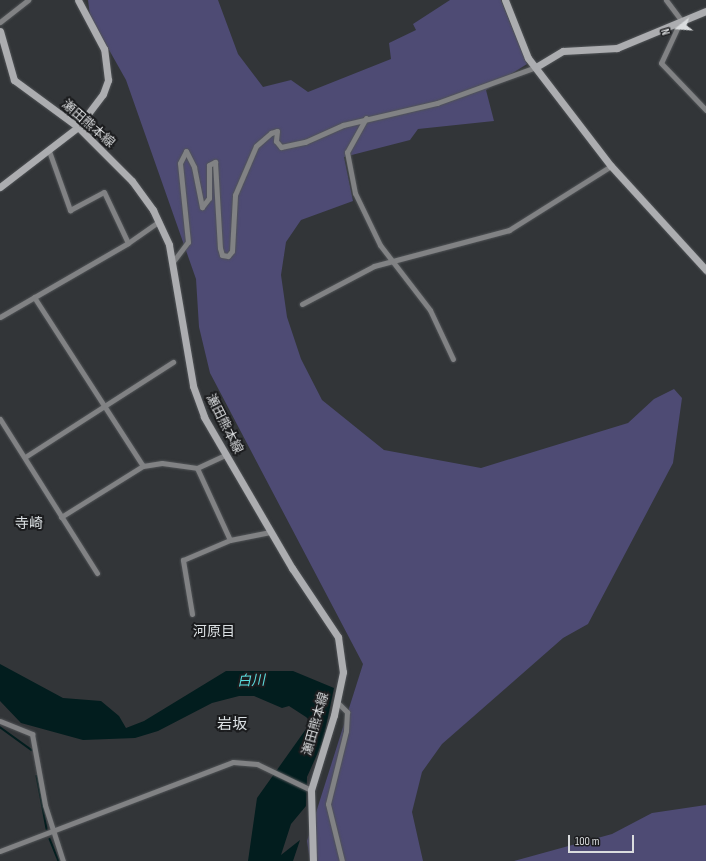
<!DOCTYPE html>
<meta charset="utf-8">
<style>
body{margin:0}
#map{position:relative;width:706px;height:861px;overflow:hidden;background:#323538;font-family:"Sofia Sans Condensed","Noto Sans JP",sans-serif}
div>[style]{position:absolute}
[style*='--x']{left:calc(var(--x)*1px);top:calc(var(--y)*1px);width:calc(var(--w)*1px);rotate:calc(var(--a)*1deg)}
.green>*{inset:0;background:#4e4b74}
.water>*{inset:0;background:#021d1e}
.stream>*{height:1.5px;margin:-0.75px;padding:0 0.75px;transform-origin:0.75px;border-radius:0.75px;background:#021d1e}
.roads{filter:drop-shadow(0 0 1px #505356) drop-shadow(0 0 1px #505356)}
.street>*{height:5px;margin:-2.5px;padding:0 2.5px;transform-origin:2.5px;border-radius:2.5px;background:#818284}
.secondary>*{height:7px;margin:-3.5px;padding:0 3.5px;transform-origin:3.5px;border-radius:3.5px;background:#acadb0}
span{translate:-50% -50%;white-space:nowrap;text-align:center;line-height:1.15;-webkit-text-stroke:4px #1b1c1e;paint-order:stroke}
.street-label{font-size:13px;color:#dadcde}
.neighbourhood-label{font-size:14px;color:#dce1e4}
.water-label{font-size:14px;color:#5bdcde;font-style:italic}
.quarter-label{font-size:15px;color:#dce1e4}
.north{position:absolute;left:658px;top:8px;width:40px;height:40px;-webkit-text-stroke:3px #1b1c1e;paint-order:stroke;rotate:253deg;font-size:11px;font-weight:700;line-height:16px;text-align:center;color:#dadcde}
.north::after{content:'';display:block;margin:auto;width:14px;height:18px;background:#dadcde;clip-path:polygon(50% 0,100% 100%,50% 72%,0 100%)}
.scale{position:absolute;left:568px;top:835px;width:66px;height:18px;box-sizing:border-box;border:2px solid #dadcde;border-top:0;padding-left:5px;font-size:12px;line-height:14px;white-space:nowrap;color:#dadcde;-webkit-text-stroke:3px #1b1c1e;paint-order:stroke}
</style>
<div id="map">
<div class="green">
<i style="clip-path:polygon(88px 0,218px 0,238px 54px,263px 87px,291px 80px,308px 92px,391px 59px,389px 43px,416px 30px,413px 24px,450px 0,501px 0,527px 64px,486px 90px,494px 121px,418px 129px,410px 140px,344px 157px,353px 201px,301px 220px,286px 242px,281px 275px,287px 317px,301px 359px,322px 400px,384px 450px,481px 468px,628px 423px,654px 399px,674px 389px,682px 398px,673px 463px,588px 624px,563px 638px,442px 744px,422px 772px,412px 812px,423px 861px,310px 861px,307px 841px,363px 664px,210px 373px,199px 327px,196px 279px,126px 80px,90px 16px)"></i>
<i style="clip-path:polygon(706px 805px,706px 861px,514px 861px,612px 834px,652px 813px)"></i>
</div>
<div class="water">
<i style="clip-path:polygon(0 664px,63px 698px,101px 701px,119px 716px,126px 728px,144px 721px,226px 671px,293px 671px,334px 688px,323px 741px,307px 777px,306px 806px,291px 824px,281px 855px,300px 840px,293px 861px,248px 861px,257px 798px,311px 722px,306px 717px,289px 706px,282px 708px,254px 696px,239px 696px,212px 703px,158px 731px,135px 738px,83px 740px,21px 723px,0 701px)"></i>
</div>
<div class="stream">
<i style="--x:0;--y:727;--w:39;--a:36"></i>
<i style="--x:37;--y:776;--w:54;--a:79.3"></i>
<i style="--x:50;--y:839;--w:24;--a:68"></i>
</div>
<div class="roads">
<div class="street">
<i style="--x:666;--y:0;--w:25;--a:53"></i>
<i style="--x:681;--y:20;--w:47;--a:114.9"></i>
<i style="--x:661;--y:63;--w:65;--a:46.2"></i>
<i style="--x:0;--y:22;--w:36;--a:-38"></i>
<i style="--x:366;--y:118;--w:39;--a:119"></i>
<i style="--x:347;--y:152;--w:42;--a:79"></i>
<i style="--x:355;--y:193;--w:58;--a:64.3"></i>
<i style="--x:380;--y:245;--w:82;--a:52.4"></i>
<i style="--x:430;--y:310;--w:54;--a:64.9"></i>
<i style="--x:49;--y:151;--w:63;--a:70.4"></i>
<i style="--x:70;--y:210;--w:38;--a:-28"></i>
<i style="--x:104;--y:192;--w:56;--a:64.8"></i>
<i style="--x:172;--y:263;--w:26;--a:-53"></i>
<i style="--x:188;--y:242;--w:79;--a:-95.8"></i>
<i style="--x:180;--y:163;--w:13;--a:-63"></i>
<i style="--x:186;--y:151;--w:18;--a:63"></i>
<i style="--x:194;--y:167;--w:41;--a:78.7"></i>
<i style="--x:202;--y:207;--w:11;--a:-52"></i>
<i style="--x:209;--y:198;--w:33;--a:-90"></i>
<i style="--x:209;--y:165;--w:7;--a:-27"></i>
<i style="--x:215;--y:162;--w:86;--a:86.7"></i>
<i style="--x:220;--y:248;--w:7;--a:74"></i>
<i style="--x:222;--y:255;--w:6;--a:9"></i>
<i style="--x:228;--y:256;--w:6;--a:-51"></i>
<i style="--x:232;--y:251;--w:56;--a:-86.9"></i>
<i style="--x:235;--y:195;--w:53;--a:-66.8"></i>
<i style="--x:256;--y:146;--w:20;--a:-41"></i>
<i style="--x:271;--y:133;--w:6;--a:-18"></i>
<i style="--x:277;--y:131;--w:10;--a:96"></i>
<i style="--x:276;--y:141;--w:8;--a:50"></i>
<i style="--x:281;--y:147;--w:25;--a:-12"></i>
<i style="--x:305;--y:142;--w:42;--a:-24.1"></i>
<i style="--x:343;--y:125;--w:97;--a:-13.2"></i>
<i style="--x:437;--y:103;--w:105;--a:-20"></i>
<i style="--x:34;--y:297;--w:201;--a:57.2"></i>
<i style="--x:302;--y:304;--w:81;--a:-27.8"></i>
<i style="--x:374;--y:266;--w:140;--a:-14.9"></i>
<i style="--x:509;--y:230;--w:120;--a:-32.1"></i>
<i style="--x:0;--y:317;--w:148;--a:-30"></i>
<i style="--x:128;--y:243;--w:38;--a:-35"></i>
<i style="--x:0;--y:419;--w:182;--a:57.8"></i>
<i style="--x:25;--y:457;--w:176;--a:-32.7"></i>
<i style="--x:197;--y:468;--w:79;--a:65.4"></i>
<i style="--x:61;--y:517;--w:97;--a:-31.9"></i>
<i style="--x:143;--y:466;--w:19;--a:-9"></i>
<i style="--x:162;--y:463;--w:35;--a:8"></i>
<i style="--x:197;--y:468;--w:31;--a:-25"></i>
<i style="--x:192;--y:614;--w:55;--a:-99.5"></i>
<i style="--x:183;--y:560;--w:51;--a:-23.1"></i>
<i style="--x:230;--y:540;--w:41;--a:-11.3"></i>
<i style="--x:336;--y:701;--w:16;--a:45"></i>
<i style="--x:347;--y:712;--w:19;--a:93"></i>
<i style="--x:346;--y:731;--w:75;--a:103.9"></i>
<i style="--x:328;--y:804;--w:59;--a:76.2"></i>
<i style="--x:0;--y:721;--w:35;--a:22"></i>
<i style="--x:32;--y:734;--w:72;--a:79.6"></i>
<i style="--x:45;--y:805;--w:59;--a:72.2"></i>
<i style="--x:0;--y:851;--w:249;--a:-20.9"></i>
<i style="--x:233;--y:762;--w:24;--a:5"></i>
<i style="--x:257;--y:764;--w:60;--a:25.7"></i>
</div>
<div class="secondary">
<i style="--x:505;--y:0;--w:62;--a:68.4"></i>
<i style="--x:528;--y:58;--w:136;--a:52.5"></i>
<i style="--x:611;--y:166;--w:141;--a:47.6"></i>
<i style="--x:0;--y:31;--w:51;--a:74.1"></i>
<i style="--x:14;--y:80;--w:79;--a:36.3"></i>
<i style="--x:78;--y:127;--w:76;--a:45"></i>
<i style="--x:132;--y:181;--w:36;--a:54"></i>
<i style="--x:153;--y:210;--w:38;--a:65"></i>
<i style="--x:169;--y:245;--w:143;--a:80.3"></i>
<i style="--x:193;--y:386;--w:33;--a:70"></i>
<i style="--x:204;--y:417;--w:175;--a:59.8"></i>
<i style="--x:292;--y:568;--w:83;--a:56.3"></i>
<i style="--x:338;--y:637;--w:35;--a:82"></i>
<i style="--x:343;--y:672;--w:44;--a:101.8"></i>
<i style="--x:334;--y:715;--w:78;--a:107"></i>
<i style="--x:311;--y:790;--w:71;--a:88.4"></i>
<i style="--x:536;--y:67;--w:31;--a:-31"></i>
<i style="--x:563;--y:51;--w:54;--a:-3.2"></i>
<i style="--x:617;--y:48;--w:96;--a:-22.6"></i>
<i style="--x:0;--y:187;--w:98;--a:-37.6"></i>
<i style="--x:78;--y:127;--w:41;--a:-52.9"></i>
<i style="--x:103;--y:94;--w:15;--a:-70"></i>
<i style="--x:108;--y:80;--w:31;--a:-97"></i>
<i style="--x:104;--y:49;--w:55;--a:-118"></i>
</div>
</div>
<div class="street-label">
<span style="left:88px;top:124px;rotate:41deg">瀬田熊本線</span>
<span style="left:224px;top:424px;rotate:63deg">瀬田熊本線</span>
<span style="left:316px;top:724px;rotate:-74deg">瀬田熊本線</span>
</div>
<div class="neighbourhood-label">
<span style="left:29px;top:524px">寺崎</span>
<span style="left:214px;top:632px">河原目</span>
</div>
<div class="water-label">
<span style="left:251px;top:681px;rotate:-2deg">白川</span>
</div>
<div class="quarter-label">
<span style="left:232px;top:725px">岩坂</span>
</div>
<div class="north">N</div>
<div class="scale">100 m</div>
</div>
